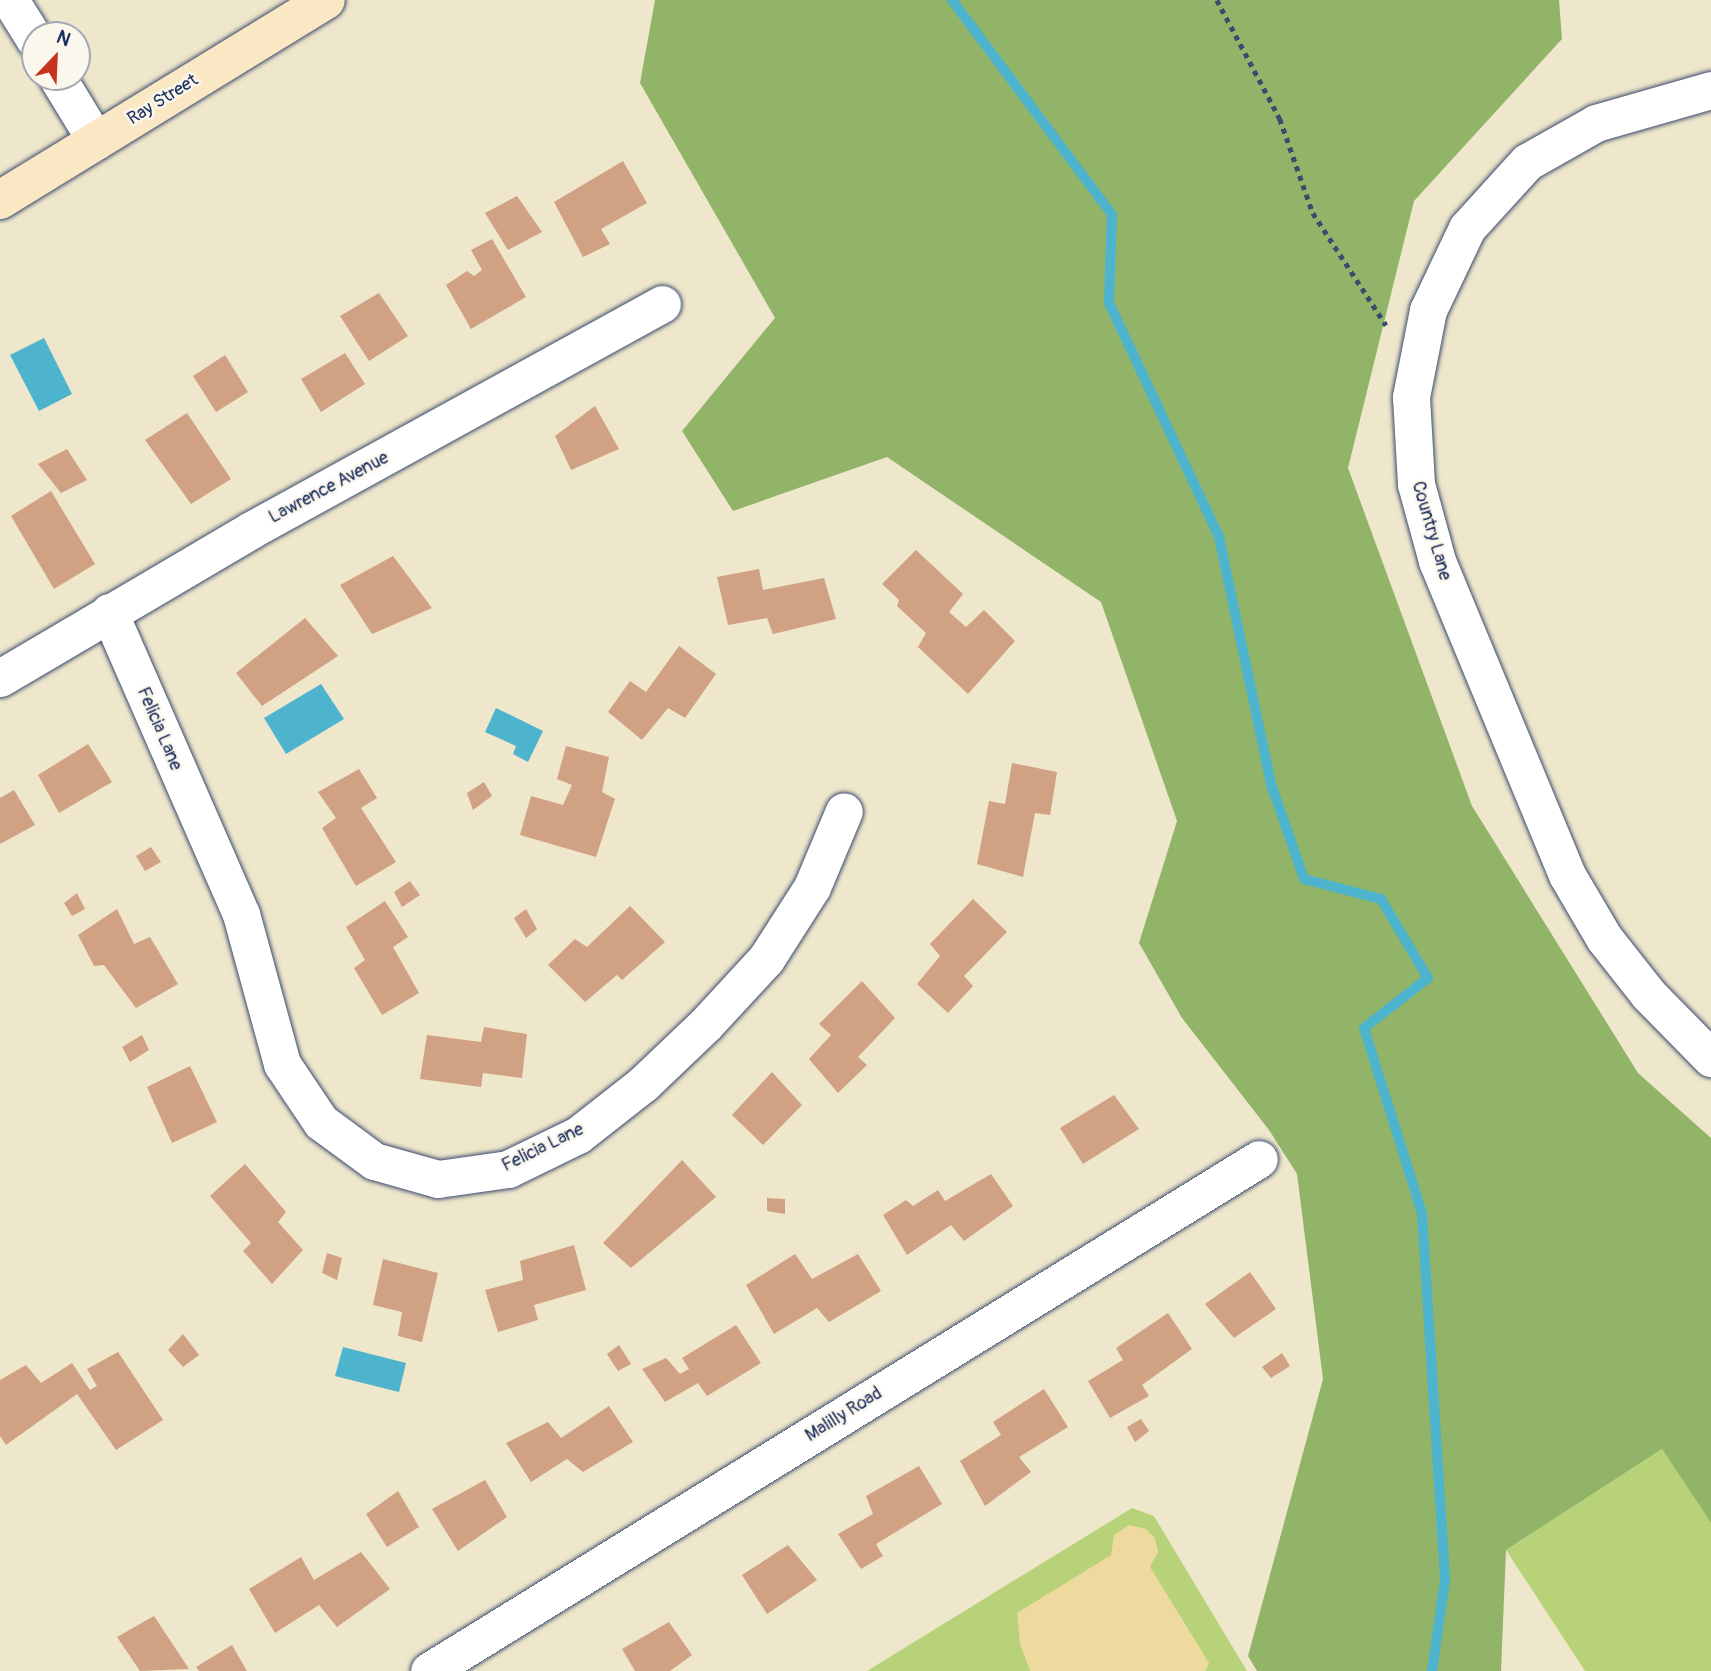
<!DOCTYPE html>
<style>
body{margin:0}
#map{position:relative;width:1711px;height:1671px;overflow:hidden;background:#efe7cc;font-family:Pangolin,sans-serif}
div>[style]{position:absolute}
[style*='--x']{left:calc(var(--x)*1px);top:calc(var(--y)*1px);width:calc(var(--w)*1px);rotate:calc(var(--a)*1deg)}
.green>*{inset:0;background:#b7d278}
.forest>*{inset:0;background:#91b468}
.sand>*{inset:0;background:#eeda9e}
.water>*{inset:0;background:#4eb4cd}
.stream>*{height:10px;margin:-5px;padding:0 5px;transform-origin:5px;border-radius:5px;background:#4eb4cd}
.building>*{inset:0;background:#d0a182}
.path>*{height:4.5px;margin-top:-2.25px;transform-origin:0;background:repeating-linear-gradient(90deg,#3b4b6e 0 5px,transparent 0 10px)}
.roads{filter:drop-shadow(0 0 2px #3b4b6e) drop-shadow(0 0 2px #3b4b6e)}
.street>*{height:37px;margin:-18.5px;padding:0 18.5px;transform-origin:18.5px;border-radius:18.5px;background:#fff}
.secondary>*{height:38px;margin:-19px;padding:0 19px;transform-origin:19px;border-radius:19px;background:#fae7c3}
span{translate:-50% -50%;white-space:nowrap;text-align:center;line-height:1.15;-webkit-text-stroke:5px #fbf7ec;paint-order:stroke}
.street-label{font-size:18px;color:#1b2f5e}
.north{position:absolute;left:21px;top:21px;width:70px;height:70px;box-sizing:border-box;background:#fbf7ec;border:2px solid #a1a7b3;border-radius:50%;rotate:23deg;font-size:19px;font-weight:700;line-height:28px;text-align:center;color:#1b2f5e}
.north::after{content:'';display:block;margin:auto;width:24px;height:32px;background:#c8321e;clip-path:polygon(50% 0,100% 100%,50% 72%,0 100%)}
</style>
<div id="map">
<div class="green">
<i style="clip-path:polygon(1662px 1449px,1711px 1523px,1711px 1671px,1585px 1671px,1506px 1550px)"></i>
<i style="clip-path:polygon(1132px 1508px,1154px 1516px,1247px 1671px,867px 1671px)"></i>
</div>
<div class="forest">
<i style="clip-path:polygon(655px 0,1559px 0,1562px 39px,1414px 201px,1348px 468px,1472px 806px,1638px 1073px,1711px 1138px,1711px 1523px,1662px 1449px,1506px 1550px,1501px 1671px,1257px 1671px,1248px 1656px,1323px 1379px,1297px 1174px,1269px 1130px,1182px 1018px,1139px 943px,1177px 821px,1101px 602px,887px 457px,733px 511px,682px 431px,775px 318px,640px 83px)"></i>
</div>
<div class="sand">
<i style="clip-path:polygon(1129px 1525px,1146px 1529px,1155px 1538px,1158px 1552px,1150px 1567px,1209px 1663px,1205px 1671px,1030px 1671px,1020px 1644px,1017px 1613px,1111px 1555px,1114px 1535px)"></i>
</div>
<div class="water">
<i style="clip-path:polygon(44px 338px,72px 394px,39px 411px,10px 355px)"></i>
<i style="clip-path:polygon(321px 684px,344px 719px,286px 754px,264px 718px)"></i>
<i style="clip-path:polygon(496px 708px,543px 731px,528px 762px,513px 754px,516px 746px,485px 732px)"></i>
<i style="clip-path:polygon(343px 1347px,406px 1363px,399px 1392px,335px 1376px)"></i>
</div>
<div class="stream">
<i style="--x:952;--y:0;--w:268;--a:53.3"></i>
<i style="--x:1112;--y:215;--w:88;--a:92"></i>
<i style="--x:1109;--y:303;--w:259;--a:64.8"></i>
<i style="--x:1219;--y:537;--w:252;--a:78.1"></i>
<i style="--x:1271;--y:784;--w:101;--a:70.8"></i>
<i style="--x:1304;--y:879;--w:80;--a:14.6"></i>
<i style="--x:1381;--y:899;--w:92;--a:59.3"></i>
<i style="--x:1428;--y:978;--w:81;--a:142"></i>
<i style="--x:1364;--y:1028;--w:194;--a:72.6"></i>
<i style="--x:1422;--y:1213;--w:368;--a:86.4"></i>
<i style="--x:1445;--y:1580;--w:92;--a:98.1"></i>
</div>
<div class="building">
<i style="clip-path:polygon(623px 161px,647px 203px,601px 229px,610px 244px,583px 257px,554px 202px)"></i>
<i style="clip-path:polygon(517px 196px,542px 232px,508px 250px,485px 213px)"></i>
<i style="clip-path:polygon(492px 239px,526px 297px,471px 329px,446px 285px,467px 271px,474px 276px,482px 270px,471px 250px)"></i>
<i style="clip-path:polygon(379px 293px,408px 336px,369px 361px,340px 316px)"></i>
<i style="clip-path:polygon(345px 353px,365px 384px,321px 412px,301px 379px)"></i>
<i style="clip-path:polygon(225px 355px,248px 392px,216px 412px,193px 376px)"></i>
<i style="clip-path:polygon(595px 406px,619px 449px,571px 470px,555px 436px)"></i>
<i style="clip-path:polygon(187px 413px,231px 479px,191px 504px,145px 440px)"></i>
<i style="clip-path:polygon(67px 449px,87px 480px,61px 493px,38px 464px)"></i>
<i style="clip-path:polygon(51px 491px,95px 564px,54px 589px,11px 516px)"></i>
<i style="clip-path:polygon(916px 550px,963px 594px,949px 612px,966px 627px,984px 610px,1015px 641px,968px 694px,918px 647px,926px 633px,897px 606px,899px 600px,882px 584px)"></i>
<i style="clip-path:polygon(393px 556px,432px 608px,372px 634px,340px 585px)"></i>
<i style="clip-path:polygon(759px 569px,763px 590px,824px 578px,836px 619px,773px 634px,767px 618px,728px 625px,717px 577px)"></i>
<i style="clip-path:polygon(305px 618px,338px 656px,262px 706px,236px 673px)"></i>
<i style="clip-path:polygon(679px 646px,716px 674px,685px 718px,668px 708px,642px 740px,608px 712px,630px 681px,646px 692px)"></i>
<i style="clip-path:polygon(88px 744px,112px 782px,59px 813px,38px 775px)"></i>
<i style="clip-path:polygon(566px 746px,609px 757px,602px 792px,615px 799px,596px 857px,520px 835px,531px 796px,563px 805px,572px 785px,557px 779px)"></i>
<i style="clip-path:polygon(1012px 763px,1057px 772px,1050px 815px,1035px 813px,1023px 877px,977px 864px,989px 801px,1005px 804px)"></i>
<i style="clip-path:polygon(359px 769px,377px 798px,361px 808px,396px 862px,356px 886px,322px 828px,336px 818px,318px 792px)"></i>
<i style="clip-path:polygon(484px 782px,492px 796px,473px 810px,467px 793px)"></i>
<i style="clip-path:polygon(14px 790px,35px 825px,0 844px,0 798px)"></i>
<i style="clip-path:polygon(151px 847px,161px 862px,145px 871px,136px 856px)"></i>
<i style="clip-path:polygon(410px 881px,420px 895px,402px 907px,394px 892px)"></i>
<i style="clip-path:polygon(77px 893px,85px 909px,72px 916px,64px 903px)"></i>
<i style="clip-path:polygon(973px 899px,1007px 932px,964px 976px,973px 986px,948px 1013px,917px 984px,940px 956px,930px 944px)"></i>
<i style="clip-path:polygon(385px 901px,408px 937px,393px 947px,419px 993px,382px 1015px,354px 968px,365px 960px,346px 927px)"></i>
<i style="clip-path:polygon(630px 906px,665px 942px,622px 980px,617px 975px,585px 1002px,548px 965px,575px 939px,587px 947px)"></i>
<i style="clip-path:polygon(117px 909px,134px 944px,150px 937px,178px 984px,136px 1008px,104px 965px,94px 966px,78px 935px)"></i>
<i style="clip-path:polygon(526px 909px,537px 929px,526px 938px,514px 918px)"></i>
<i style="clip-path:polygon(862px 981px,895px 1018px,858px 1057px,867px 1065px,838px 1093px,809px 1059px,831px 1035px,819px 1024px)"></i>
<i style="clip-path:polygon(484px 1027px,527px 1034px,522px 1078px,483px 1073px,481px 1087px,420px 1079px,427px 1035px,481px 1042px)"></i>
<i style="clip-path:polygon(142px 1035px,149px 1050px,130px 1062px,122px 1047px)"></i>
<i style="clip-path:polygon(190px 1066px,217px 1122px,172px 1143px,147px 1087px)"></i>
<i style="clip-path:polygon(772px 1072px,802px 1105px,763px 1145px,732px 1115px)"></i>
<i style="clip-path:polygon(1114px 1095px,1139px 1129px,1083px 1164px,1060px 1128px)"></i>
<i style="clip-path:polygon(682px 1160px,716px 1197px,631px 1268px,603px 1243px)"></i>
<i style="clip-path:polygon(245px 1164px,286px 1212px,278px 1222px,303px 1250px,272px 1284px,243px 1251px,251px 1243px,210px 1196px)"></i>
<i style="clip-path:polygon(991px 1174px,1013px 1206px,964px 1241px,951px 1225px,907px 1255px,883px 1215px,906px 1200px,913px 1206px,938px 1190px,945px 1201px)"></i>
<i style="clip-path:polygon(767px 1198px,785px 1199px,785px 1214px,767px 1211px)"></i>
<i style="clip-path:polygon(574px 1245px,586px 1290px,534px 1305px,538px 1320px,498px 1332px,485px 1290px,523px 1280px,520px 1261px)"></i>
<i style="clip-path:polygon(327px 1253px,342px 1258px,337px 1280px,322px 1273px)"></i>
<i style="clip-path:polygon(795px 1254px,812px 1279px,858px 1254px,881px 1291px,829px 1322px,817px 1308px,774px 1334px,746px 1285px)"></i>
<i style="clip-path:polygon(383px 1259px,438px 1273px,422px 1342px,398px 1336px,402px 1312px,373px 1305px)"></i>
<i style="clip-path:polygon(1250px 1272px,1276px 1309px,1234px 1338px,1205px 1304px)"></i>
<i style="clip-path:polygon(1168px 1313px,1192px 1349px,1142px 1385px,1149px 1396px,1110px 1418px,1088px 1381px,1123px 1360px,1116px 1348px)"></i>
<i style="clip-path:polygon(736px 1325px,761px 1363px,707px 1396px,698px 1383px,665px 1402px,642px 1369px,666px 1358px,680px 1374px,689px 1369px,682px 1358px)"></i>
<i style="clip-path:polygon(183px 1334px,199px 1355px,183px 1367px,168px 1350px)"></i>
<i style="clip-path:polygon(619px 1345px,631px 1364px,618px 1371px,607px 1354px)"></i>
<i style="clip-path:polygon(118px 1352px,163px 1420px,116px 1450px,77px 1394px,6px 1445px,0 1436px,0 1380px,26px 1365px,41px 1383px,72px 1363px,90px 1390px,97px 1386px,87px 1369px)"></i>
<i style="clip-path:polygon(1282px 1353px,1290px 1366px,1271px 1378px,1262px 1367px)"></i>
<i style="clip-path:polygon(1044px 1389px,1068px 1427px,1019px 1457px,1031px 1472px,985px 1506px,960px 1461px,1001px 1435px,993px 1422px)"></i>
<i style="clip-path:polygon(609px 1406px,633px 1442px,583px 1472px,567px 1459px,531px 1482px,506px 1443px,548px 1422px,561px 1438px)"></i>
<i style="clip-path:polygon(1141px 1419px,1149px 1431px,1135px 1442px,1127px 1427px)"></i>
<i style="clip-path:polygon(919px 1466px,942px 1504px,876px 1544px,883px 1556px,861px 1569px,838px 1534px,873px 1514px,866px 1496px)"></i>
<i style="clip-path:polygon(485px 1480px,507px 1517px,458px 1551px,432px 1509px)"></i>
<i style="clip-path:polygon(398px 1491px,419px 1527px,387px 1547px,366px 1514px)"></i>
<i style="clip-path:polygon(788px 1545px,817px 1580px,767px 1614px,742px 1575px)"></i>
<i style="clip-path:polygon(361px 1552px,390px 1589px,337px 1627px,319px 1605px,275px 1633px,249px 1589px,301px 1557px,314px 1580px)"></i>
<i style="clip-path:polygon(154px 1616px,189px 1669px,140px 1671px,117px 1637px)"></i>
<i style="clip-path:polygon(669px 1622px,692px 1655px,670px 1671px,635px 1671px,622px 1649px)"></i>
<i style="clip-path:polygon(232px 1645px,247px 1671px,199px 1671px,196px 1667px)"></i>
</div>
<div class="path">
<i style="--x:1217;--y:0;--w:135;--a:62.1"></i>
<i style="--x:1280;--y:119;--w:100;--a:70.7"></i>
<i style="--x:1313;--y:213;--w:134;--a:56.9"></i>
</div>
<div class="roads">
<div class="street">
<i style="--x:10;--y:0;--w:47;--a:58"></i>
<i style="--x:57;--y:77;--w:75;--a:58.6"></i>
<i style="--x:1711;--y:90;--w:120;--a:164"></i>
<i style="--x:1596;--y:123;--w:79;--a:150.5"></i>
<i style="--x:1527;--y:162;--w:89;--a:132.3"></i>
<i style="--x:1467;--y:228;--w:91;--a:115.4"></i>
<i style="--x:1428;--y:310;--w:89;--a:101.1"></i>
<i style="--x:1411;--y:397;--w:87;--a:86.7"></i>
<i style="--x:1416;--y:484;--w:80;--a:74.7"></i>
<i style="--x:1437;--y:561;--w:340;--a:67.5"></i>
<i style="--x:1567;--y:875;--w:73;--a:59.6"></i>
<i style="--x:1604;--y:938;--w:71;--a:51.8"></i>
<i style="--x:1648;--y:994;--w:90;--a:45.5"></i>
<i style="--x:109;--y:612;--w:330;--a:66.4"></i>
<i style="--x:241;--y:914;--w:156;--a:74.7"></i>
<i style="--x:282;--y:1064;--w:70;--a:56.1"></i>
<i style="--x:321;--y:1122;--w:66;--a:36.3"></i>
<i style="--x:374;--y:1161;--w:66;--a:15.7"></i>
<i style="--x:438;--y:1179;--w:71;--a:-8.1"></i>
<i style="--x:508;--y:1169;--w:78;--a:-25.9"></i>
<i style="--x:578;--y:1135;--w:83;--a:-38.1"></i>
<i style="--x:643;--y:1084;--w:86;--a:-43.6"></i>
<i style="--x:705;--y:1025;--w:90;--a:-47.3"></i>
<i style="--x:766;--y:959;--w:85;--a:-57.4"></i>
<i style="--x:812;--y:887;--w:82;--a:-67.2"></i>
<i style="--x:0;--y:678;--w:291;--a:-30.5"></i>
<i style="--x:251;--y:530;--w:469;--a:-28.8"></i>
<i style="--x:429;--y:1671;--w:975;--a:-31.67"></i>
</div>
<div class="secondary">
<i style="--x:0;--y:200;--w:382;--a:-31.5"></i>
</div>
</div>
<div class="street-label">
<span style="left:163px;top:100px;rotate:-32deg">Ray Street</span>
<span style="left:329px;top:488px;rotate:-28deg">Lawrence Avenue</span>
<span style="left:1431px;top:531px;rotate:74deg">Country Lane</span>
<span style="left:159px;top:729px;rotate:67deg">Felicia Lane</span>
<span style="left:543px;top:1148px;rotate:-26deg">Felicia Lane</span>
<span style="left:844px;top:1415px;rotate:-32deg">Malilly Road</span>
</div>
<div class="north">N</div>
</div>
